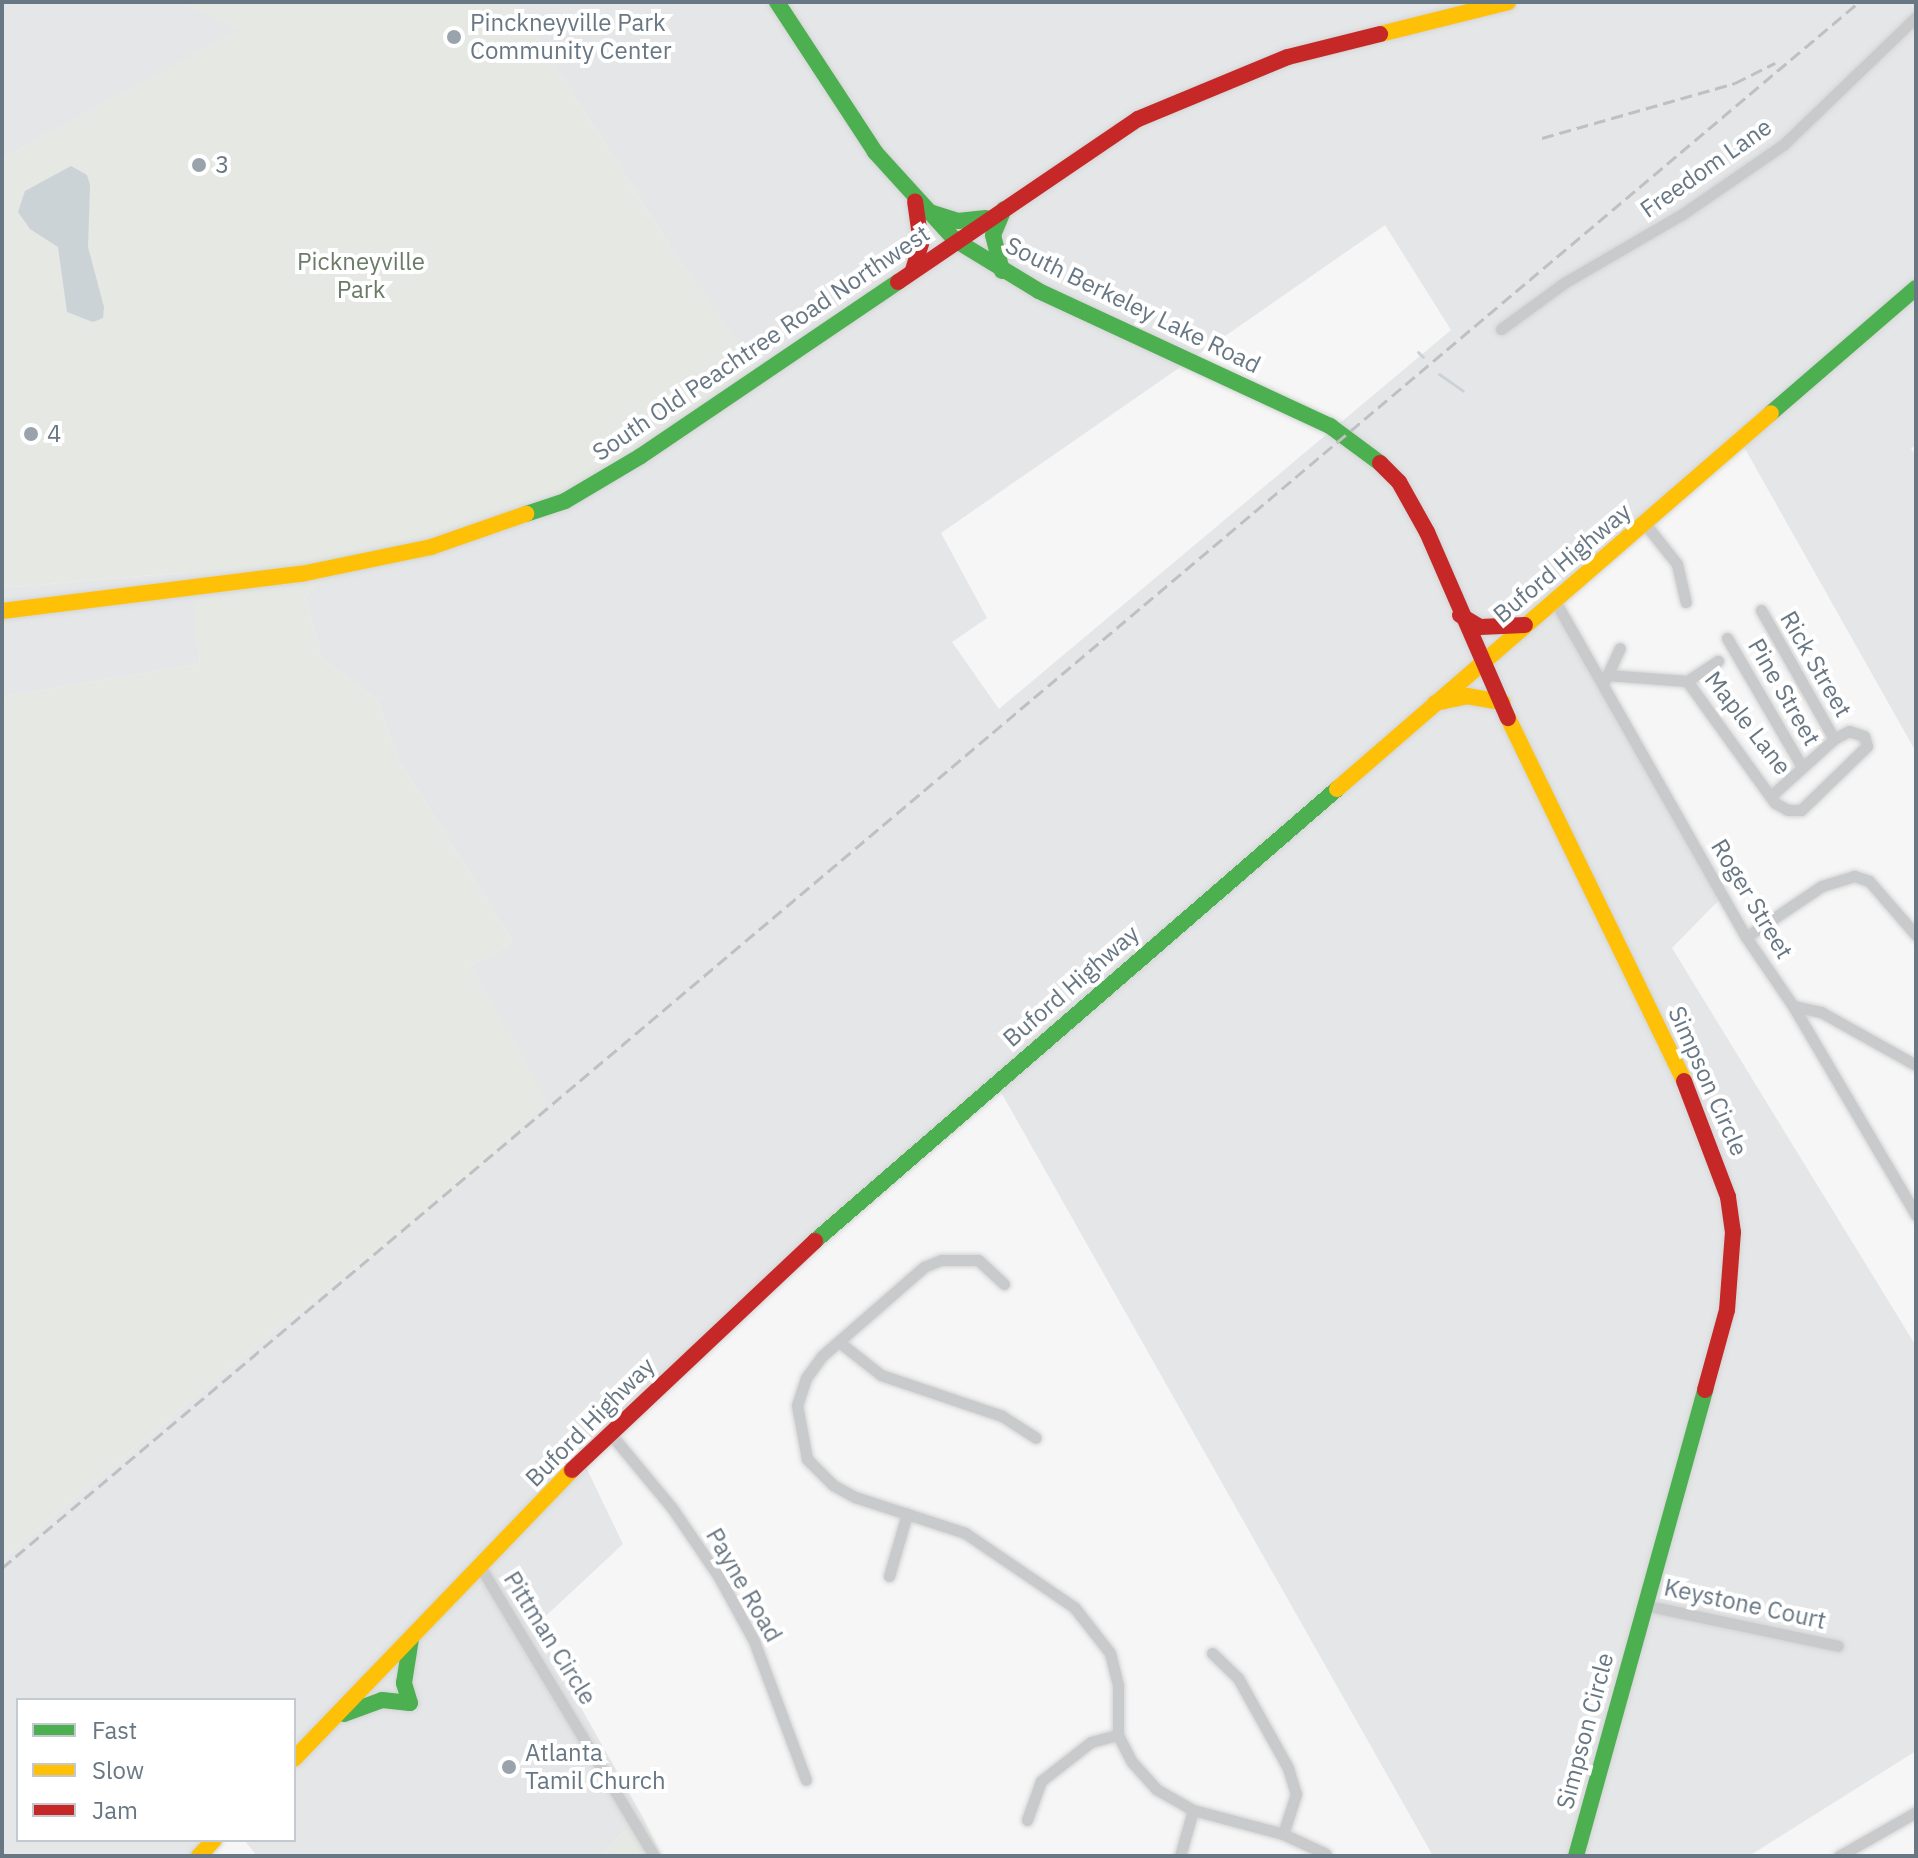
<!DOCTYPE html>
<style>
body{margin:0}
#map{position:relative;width:1918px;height:1858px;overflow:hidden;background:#f6f6f6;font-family:"IBM Plex Sans",sans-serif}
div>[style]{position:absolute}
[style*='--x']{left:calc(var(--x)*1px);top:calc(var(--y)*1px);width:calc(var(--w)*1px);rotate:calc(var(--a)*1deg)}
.built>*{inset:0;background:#e5e6e7}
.green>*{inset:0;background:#e5e8e3}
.water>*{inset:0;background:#ccd3d6}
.stream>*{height:3px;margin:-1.5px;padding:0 1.5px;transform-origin:1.5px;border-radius:1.5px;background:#ccd3d6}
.roads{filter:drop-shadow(0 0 2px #d3d4d5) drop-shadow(0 0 2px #d3d4d5)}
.street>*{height:11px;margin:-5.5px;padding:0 5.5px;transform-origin:5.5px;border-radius:5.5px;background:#c9cacb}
.fast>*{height:16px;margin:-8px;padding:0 8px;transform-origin:8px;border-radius:8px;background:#4caf50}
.slow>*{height:16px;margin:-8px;padding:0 8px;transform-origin:8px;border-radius:8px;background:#ffc107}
.jam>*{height:16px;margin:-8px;padding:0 8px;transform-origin:8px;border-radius:8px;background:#c62828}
.rail>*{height:3px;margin-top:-1.5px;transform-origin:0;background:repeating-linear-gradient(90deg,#bfc0c2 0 12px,transparent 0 18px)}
.dots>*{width:22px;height:22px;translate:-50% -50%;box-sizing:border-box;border:4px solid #fff;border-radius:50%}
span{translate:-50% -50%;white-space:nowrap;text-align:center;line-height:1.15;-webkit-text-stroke:8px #fff;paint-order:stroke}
.poi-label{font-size:24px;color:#687784}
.left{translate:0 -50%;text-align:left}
.street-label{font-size:24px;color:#687784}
.park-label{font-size:24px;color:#6b7b67}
.frame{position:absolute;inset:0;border:4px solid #687784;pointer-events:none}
.legend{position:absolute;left:16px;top:1698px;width:280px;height:144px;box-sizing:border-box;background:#fff;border:2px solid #c3c9ce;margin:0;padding:10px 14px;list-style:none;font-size:24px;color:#687784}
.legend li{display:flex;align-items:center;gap:16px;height:40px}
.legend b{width:40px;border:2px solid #c3c9ce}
</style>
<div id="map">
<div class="built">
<i style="clip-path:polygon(2px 2px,182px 2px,240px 30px,2px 159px)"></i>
<i style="clip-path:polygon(evenodd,514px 2px,1916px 2px,1916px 446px,1911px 448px,1916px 457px,1916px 752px,1744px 447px,1555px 595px,1724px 895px,1672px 948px,1916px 1346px,1916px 1751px,1749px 1856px,1433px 1856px,998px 1087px,704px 1343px,584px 1463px,623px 1544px,535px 1626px,641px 1814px,601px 1856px,257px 1856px,244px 1840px,294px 1840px,294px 1700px,18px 1700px,18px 1840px,221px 1840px,206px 1856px,2px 1856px,2px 1560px,257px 1345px,440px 1201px,547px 1102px,470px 966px,513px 942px,399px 761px,377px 700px,322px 659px,305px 597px,343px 557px,756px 370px,677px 257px,514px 2px,1385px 225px,1451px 330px,999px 709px,952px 642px,987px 618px,941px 533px,1385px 225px)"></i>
<i style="clip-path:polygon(191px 572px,200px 664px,2px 697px,2px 588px)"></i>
</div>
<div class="green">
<i style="clip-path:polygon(182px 2px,514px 2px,677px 257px,757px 370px,579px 488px,412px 545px,343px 557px,305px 597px,322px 659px,377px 700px,399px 761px,513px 942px,470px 966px,548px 1102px,440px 1201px,257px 1345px,2px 1560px,2px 697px,200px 664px,190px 572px,2px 588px,2px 159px,239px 30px)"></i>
<i style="clip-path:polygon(641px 1814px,662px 1856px,601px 1856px)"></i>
</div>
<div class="water">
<i style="clip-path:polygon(71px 166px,87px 175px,90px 185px,88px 247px,104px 307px,103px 318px,93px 322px,67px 312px,58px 247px,30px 229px,18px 212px,25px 191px)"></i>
</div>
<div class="stream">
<i style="--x:1418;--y:352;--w:7;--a:45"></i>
<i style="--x:1439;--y:374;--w:29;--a:35"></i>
</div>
<div class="roads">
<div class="street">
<i style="--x:1501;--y:329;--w:78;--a:-36.1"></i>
<i style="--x:1564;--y:283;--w:135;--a:-30.2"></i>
<i style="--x:1681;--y:215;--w:124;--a:-34.5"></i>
<i style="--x:1783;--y:145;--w:185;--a:-43.9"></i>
<i style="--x:1646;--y:525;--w:50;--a:51.5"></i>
<i style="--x:1677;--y:564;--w:39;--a:77"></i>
<i style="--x:1555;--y:601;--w:386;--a:60.4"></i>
<i style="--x:1746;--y:937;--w:83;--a:55.7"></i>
<i style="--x:1793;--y:1006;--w:243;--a:59.5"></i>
<i style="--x:1761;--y:610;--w:148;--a:60.5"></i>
<i style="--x:1727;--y:638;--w:149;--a:59.8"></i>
<i style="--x:1607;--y:675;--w:80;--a:4.3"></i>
<i style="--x:1687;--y:681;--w:150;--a:54.2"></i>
<i style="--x:1775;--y:803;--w:15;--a:28"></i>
<i style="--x:1788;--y:810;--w:13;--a:0"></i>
<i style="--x:1801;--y:810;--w:92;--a:-44.1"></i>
<i style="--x:1867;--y:746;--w:10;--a:-107"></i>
<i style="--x:1864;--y:736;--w:16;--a:-162"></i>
<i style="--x:1849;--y:731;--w:17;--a:152"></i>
<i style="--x:1834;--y:739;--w:85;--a:137.9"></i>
<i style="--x:1605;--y:680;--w:35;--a:-65"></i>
<i style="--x:1687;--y:681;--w:37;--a:-33"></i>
<i style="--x:1746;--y:937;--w:92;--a:-33.9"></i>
<i style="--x:1822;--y:886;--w:34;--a:-17"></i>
<i style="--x:1854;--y:876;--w:16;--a:18"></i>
<i style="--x:1869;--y:881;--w:72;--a:49"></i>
<i style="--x:1793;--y:1006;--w:29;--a:12"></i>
<i style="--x:1821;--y:1012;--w:109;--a:29.2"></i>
<i style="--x:1004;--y:1284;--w:35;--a:-137"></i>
<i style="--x:978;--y:1260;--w:37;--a:180"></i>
<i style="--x:941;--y:1260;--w:18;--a:158"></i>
<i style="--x:924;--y:1267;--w:135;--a:138.9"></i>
<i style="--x:822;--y:1356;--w:27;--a:126"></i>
<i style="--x:806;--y:1378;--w:28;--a:108"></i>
<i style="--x:797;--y:1405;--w:55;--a:79.5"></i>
<i style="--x:807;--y:1459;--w:37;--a:45"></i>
<i style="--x:833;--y:1485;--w:25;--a:29"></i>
<i style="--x:855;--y:1497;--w:116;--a:18.1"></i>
<i style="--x:965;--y:1533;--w:132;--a:34.2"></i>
<i style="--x:1074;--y:1607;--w:58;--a:52"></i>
<i style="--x:1110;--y:1653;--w:34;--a:76"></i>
<i style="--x:1118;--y:1686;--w:49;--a:90"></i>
<i style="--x:1118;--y:1735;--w:30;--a:63"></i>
<i style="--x:1132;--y:1762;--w:36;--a:48"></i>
<i style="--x:1156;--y:1789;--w:43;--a:29.6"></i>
<i style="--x:1193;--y:1810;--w:93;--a:14.9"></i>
<i style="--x:1283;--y:1834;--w:47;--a:24.9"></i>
<i style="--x:839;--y:1342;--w:53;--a:38.2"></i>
<i style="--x:881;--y:1375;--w:128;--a:18.7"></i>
<i style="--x:1002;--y:1416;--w:40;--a:32.9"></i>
<i style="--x:609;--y:1432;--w:99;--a:50.3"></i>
<i style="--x:672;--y:1508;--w:83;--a:55.7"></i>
<i style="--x:719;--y:1577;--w:73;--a:61.3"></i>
<i style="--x:754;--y:1641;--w:148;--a:69.5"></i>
<i style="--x:481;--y:1568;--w:336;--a:59"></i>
<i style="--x:889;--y:1576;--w:65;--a:-73.8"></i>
<i style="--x:1644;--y:1605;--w:198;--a:11.9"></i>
<i style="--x:1212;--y:1653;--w:36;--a:44"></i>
<i style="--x:1238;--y:1678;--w:103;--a:60.9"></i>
<i style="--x:1288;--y:1768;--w:27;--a:73"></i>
<i style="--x:1296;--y:1794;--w:42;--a:108"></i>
<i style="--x:1027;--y:1820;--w:41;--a:-70.3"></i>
<i style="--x:1041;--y:1781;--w:63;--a:-38"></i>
<i style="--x:1091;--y:1742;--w:28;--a:-15"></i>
<i style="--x:1180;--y:1856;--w:48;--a:-74.2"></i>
<i style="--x:1839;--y:1856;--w:89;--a:-29.7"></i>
</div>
<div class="fast">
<i style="--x:777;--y:2;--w:179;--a:56.8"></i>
<i style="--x:875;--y:152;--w:119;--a:47.7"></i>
<i style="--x:955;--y:240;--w:98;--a:31.3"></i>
<i style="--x:1039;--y:291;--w:321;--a:24.9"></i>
<i style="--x:1330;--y:426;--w:62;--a:36.5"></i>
<i style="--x:930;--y:212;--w:29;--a:18"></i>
<i style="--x:958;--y:221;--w:28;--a:-6"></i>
<i style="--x:1002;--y:271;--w:37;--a:-104"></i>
<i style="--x:993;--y:235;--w:28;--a:-67"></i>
<i style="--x:1771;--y:413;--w:191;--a:-40.8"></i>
<i style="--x:526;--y:514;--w:41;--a:-18.4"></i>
<i style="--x:565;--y:501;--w:88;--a:-30.6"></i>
<i style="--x:641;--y:456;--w:310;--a:-34.1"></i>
<i style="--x:815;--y:1241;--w:690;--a:-40.89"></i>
<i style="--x:344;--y:1714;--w:40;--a:-20.2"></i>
<i style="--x:382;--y:1700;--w:28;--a:6"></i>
<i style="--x:410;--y:1703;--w:21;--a:-107"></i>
<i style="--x:404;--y:1683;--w:45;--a:-81"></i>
<i style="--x:1576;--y:1856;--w:484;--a:-74.5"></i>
</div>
<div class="slow">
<i style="--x:1380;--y:34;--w:132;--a:-14"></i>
<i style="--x:2;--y:611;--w:301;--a:-7.1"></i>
<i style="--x:301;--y:574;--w:133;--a:-11.7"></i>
<i style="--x:431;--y:547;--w:101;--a:-19.2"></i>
<i style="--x:1435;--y:703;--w:33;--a:-12"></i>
<i style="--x:1467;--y:696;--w:36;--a:10"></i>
<i style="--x:1508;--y:718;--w:403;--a:64.1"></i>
<i style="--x:1337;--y:789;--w:574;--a:-40.9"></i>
<i style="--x:294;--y:1759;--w:401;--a:-46.1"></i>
<i style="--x:199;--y:1856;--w:22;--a:-47"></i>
</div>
<div class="jam">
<i style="--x:913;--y:270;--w:28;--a:-73"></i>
<i style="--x:921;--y:243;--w:42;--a:-98.1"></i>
<i style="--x:898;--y:282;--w:290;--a:-34.2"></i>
<i style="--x:1138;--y:119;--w:162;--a:-22.5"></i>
<i style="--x:1288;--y:57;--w:95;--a:-14"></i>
<i style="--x:1380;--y:463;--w:27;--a:45"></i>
<i style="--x:1399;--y:482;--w:57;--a:60.8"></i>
<i style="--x:1427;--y:532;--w:203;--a:66.5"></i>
<i style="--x:1460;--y:615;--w:23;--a:31"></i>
<i style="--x:1480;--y:627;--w:45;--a:-2.5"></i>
<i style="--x:1684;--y:1081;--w:124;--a:69.2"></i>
<i style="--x:1728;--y:1197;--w:35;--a:82"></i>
<i style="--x:1733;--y:1232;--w:78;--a:94.4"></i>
<i style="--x:1727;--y:1310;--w:83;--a:105.4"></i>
<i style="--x:572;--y:1470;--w:334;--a:-43.3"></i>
</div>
</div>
<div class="rail">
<i style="--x:1542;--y:138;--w:201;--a:-15.9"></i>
<i style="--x:1735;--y:83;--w:45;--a:-26.6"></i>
<i style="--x:2;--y:1568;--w:2429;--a:-40.14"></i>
</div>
<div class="dots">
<i style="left:454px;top:37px;background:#9aa3ac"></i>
<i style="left:199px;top:165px;background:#9aa3ac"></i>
<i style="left:31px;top:434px;background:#9aa3ac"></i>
<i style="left:509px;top:1767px;background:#9aa3ac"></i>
</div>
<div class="poi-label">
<span class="left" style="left:470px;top:37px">Pinckneyville Park<br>Community Center</span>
<span class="left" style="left:215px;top:165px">3</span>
<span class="left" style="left:47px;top:434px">4</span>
<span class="left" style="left:525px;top:1767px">Atlanta<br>Tamil Church</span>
</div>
<div class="street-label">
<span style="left:1706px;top:168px;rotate:-35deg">Freedom Lane</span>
<span style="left:1133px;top:305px;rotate:26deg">South Berkeley Lake Road</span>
<span style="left:761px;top:343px;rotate:-34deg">South Old Peachtree Road Northwest</span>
<span style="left:1562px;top:563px;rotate:-40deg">Buford Highway</span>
<span style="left:1816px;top:664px;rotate:60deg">Rick Street</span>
<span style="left:1784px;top:692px;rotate:60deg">Pine Street</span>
<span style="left:1748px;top:723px;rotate:52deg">Maple Lane</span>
<span style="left:1752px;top:899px;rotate:59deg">Roger Street</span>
<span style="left:1071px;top:986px;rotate:-41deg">Buford Highway</span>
<span style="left:1708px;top:1081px;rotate:66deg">Simpson Circle</span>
<span style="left:590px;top:1422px;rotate:-45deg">Buford Highway</span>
<span style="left:744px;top:1585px;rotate:60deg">Payne Road</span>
<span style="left:1745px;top:1604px;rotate:12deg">Keystone Court</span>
<span style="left:550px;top:1638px;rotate:58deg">Pittman Circle</span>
<span style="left:1585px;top:1731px;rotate:-75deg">Simpson Circle</span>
</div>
<div class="park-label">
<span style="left:361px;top:276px">Pickneyville<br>Park</span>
</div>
<div class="frame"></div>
<ul class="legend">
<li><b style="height:10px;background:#4caf50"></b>Fast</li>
<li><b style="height:10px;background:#ffc107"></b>Slow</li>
<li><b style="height:10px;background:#c62828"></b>Jam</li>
</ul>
</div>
